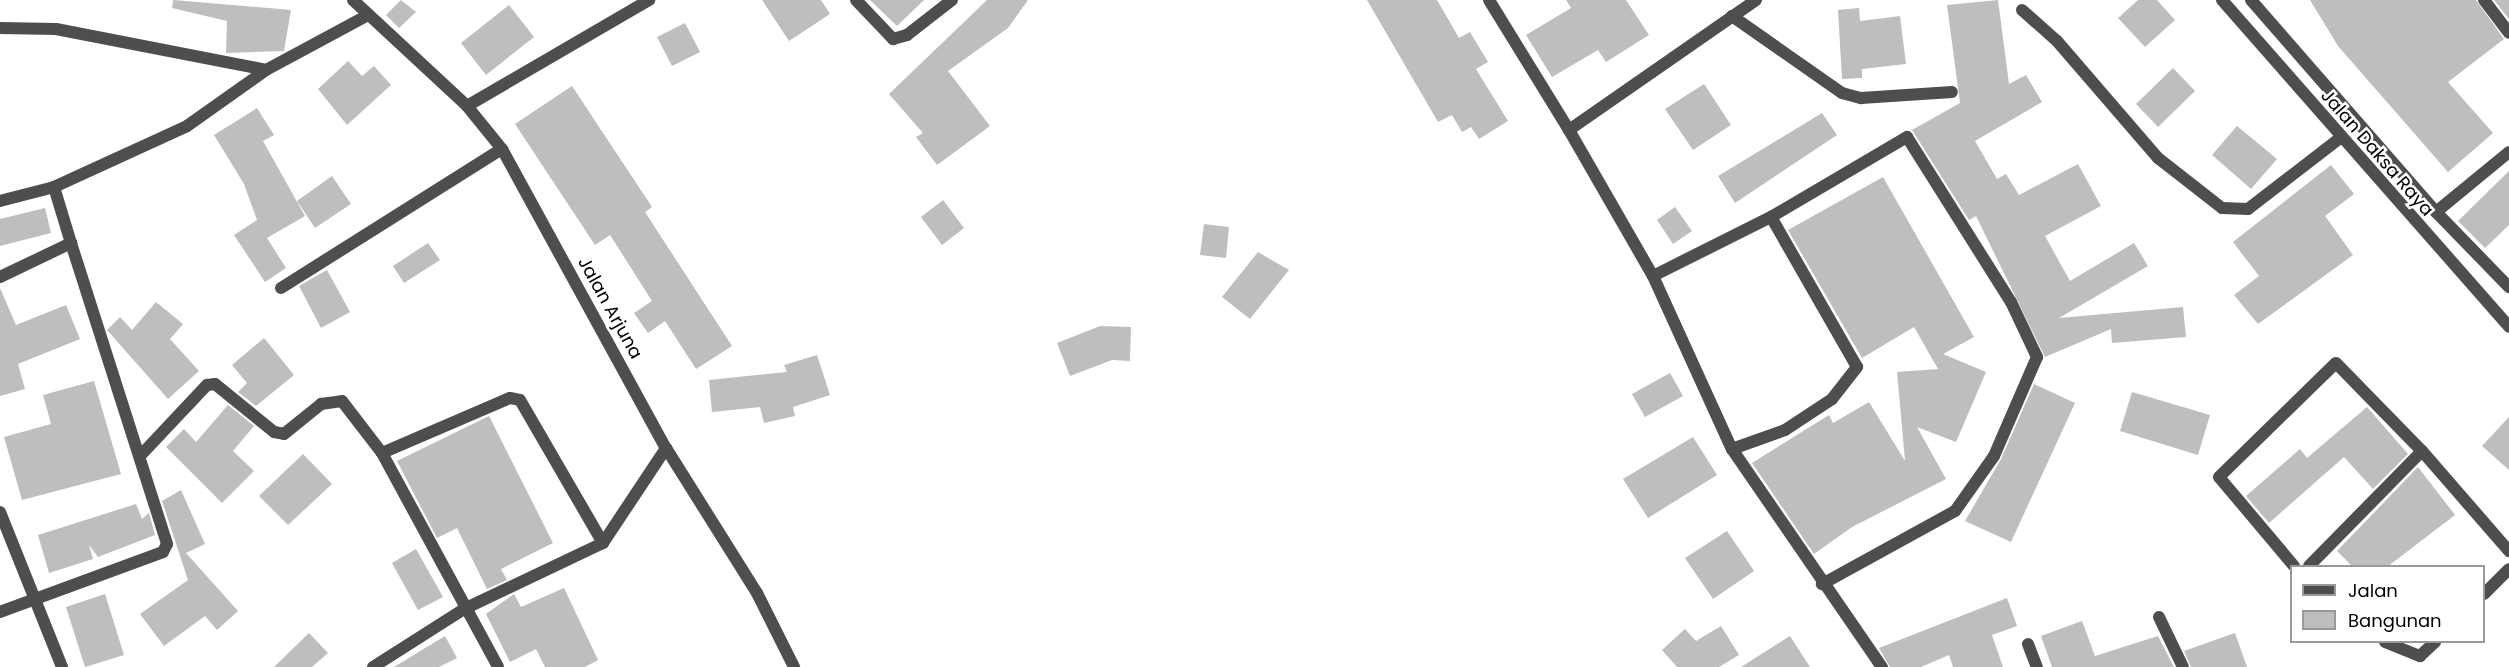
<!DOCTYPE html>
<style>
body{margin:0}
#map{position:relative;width:2509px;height:667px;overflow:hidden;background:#fff;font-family:Poppins,sans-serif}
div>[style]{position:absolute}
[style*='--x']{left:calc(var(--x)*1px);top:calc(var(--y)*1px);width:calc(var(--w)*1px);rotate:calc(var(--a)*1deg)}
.building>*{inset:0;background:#bebebe}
.lane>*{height:12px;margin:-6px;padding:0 6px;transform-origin:6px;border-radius:6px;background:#4e4e4e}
.street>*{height:12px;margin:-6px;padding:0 6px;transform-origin:6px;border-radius:6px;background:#4e4e4e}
span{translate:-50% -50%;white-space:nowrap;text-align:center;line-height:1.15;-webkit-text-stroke:5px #fff;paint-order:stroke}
.street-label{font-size:18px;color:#000}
.legend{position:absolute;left:2290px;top:565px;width:195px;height:78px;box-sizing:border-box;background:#fff;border:2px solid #999;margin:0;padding:8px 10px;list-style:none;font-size:18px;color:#000}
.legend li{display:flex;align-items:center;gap:12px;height:30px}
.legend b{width:30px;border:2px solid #999}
</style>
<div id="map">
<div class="building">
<i style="clip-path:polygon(173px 0,291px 10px,284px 51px,226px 53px,227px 21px,172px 8px)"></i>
<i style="clip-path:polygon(401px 0,416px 12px,399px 28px,386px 15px)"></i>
<i style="clip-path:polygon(762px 0,821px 0,830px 14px,789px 41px)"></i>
<i style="clip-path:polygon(870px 0,924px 0,897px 26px)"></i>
<i style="clip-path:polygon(987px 0,1028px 0,1008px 28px,948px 71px,990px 126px,937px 165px,916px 137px,923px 133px,889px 94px)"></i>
<i style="clip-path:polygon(1367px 0,1437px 0,1459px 38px,1470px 32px,1488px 62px,1476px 69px,1508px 121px,1479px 139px,1471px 127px,1462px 132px,1452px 115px,1438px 122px)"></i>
<i style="clip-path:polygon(1566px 0,1626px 0,1649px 35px,1606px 62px,1598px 50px,1552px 77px,1526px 35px,1571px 8px)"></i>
<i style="clip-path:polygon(1998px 0,2009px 84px,2026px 75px,2042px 102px,1975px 141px,1997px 179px,2006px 174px,2019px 195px,2078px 164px,2101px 206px,2045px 236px,2070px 281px,2134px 243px,2148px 266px,2059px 318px,2183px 307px,2186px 337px,2112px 343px,2111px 329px,2045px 357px,1976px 216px,1969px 220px,1912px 130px,1960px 103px,1947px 5px)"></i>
<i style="clip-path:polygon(2138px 0,2157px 0,2175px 20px,2145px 47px,2118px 18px)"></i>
<i style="clip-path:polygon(2310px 0,2476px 0,2504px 39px,2448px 82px,2493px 133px,2448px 172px,2338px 46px)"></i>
<i style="clip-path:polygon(2494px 0,2509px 0,2509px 19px)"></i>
<i style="clip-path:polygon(509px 5px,534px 37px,486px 75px,461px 43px)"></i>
<i style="clip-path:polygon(1859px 8px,1860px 21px,1900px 16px,1906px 64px,1862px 69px,1862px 78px,1842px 79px,1838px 10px)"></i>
<i style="clip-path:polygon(685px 23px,700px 52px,672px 66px,657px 37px)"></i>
<i style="clip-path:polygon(348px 61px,362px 76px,374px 66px,391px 85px,347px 125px,318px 89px)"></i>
<i style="clip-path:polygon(2173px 68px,2195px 91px,2158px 127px,2136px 104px)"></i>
<i style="clip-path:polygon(1704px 84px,1731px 125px,1693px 150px,1665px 109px)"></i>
<i style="clip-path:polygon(572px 86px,652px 207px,645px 212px,732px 346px,696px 369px,665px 321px,648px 333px,634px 313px,652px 301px,610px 235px,595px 245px,515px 124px)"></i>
<i style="clip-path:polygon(257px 108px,274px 135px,263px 141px,305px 216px,267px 238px,286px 268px,265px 282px,234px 235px,257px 220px,244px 184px,214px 135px)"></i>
<i style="clip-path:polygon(1822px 113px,1837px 135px,1735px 203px,1718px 176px)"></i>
<i style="clip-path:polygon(2237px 126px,2277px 159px,2251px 189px,2212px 155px)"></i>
<i style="clip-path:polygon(2331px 165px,2354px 194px,2325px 216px,2353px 255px,2258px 324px,2234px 295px,2259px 276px,2233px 242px)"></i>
<i style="clip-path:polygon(2509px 171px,2509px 225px,2485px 248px,2458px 221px)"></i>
<i style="clip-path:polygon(332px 176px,351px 204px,315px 228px,297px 201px)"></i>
<i style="clip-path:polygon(1883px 177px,1974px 337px,1943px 354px,1986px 372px,1956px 442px,1917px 427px,1946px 479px,1852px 527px,1814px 554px,1752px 463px,1829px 415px,1833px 423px,1869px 402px,1905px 461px,1897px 372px,1938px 369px,1914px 327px,1862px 358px,1788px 230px)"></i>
<i style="clip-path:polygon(943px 200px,964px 228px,942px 245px,921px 217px)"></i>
<i style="clip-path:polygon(1675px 207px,1692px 231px,1673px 244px,1657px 220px)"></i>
<i style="clip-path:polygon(45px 208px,51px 233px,0 246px,0 219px)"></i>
<i style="clip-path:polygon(1204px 224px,1229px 227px,1226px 258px,1200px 255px)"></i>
<i style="clip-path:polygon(428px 243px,440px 260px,404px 283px,393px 266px)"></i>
<i style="clip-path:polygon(1258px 252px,1289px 270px,1250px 319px,1222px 297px)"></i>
<i style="clip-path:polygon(327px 270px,350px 312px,321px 328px,299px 286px)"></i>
<i style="clip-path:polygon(0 288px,16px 325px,66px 305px,80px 339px,18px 364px,25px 389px,0 396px)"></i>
<i style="clip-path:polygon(156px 302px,183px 324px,170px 339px,199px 371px,168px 399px,107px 330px,120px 317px,132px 330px)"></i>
<i style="clip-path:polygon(1100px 326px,1131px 327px,1130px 361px,1112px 360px,1070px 376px,1057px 343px)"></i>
<i style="clip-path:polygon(264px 338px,294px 375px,256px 406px,238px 392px,247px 383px,232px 365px)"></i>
<i style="clip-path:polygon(817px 355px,830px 395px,793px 407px,795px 416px,764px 423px,760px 407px,712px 412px,709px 380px,787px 372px,784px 365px)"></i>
<i style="clip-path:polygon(1670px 373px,1683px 396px,1645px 417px,1632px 394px)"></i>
<i style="clip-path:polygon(94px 381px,121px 474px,22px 500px,4px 437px,51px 424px,43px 395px)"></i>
<i style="clip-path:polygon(2034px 384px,2075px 403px,2011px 542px,1965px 521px,2001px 459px)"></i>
<i style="clip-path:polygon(2132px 392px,2210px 415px,2198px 455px,2120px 431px)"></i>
<i style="clip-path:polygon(228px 405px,254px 426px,233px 451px,254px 471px,222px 503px,166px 447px,184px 429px,196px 442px)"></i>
<i style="clip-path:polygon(2367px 407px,2408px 454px,2373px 489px,2344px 457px,2269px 523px,2246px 496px,2300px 449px,2307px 458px)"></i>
<i style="clip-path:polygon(489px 416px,553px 543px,501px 569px,507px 580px,487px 589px,457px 528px,437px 538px,397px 461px)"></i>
<i style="clip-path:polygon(2509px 417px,2509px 470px,2482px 446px)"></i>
<i style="clip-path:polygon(1693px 437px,1717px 475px,1648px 518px,1623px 479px)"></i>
<i style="clip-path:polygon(303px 454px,332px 484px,288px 525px,259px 496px)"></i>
<i style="clip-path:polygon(2418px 467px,2455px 515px,2387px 567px,2353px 567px,2337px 551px)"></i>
<i style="clip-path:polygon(181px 490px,205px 544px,186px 553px,238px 611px,217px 630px,205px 616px,164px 646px,140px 614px,188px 580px,162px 501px)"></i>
<i style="clip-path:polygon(136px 504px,142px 519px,149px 513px,155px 535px,98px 557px,89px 545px,93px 559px,49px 573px,38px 535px)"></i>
<i style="clip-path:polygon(1727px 531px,1754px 571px,1713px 599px,1685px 558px)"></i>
<i style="clip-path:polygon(416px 549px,443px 597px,418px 610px,392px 563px)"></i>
<i style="clip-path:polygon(564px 588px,598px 660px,585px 667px,545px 667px,536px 649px,510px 662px,486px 614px,514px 594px,521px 607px)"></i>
<i style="clip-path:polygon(105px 594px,124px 655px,85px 667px,66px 607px)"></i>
<i style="clip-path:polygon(2007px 598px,2017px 626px,1992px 635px,2003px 667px,1953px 667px,1949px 655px,1921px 667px,1890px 667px,1879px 648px)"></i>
<i style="clip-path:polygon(2082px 621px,2095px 656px,2158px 636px,2174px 667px,2052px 667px,2041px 636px)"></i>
<i style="clip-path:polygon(1721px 626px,1739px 655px,1719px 667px,1677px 667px,1662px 650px,1685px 629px,1696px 641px)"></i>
<i style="clip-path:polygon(309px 633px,328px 653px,312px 667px,274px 667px)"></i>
<i style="clip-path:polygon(2235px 633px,2247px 667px,2191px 667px,2184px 651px)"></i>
<i style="clip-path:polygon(445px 636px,457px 658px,439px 667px,394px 667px)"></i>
<i style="clip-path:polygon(1790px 636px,1810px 667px,1741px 667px)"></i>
</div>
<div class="lane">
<i style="--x:0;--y:28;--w:56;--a:1"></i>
<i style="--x:56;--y:29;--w:214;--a:11"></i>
<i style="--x:0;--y:201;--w:56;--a:-14.5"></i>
<i style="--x:54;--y:187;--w:146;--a:-24.6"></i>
<i style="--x:187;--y:126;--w:97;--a:-35.3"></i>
<i style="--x:266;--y:70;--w:116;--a:-28.3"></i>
<i style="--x:2028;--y:644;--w:25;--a:69"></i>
</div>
<div class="street">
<i style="--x:353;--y:0;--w:156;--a:42.9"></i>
<i style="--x:467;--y:106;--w:55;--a:50.9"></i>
<i style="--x:502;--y:149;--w:341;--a:61.3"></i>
<i style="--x:666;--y:448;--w:171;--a:57.9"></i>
<i style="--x:757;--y:593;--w:83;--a:63.4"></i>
<i style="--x:856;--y:0;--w:54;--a:46.5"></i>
<i style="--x:893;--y:39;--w:15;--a:-16"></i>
<i style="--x:907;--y:35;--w:57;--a:-37.9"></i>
<i style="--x:1489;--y:0;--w:153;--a:58.4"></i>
<i style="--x:1756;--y:0;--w:228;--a:145.2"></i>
<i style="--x:1569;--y:130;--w:168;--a:60.1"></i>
<i style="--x:1653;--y:276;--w:190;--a:65.5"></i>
<i style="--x:1732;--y:449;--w:265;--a:55.5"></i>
<i style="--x:2222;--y:0;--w:435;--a:48.7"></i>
<i style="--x:2251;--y:0;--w:281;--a:48.9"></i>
<i style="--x:2436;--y:212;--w:105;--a:45.8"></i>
<i style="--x:2484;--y:0;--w:41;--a:52.9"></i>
<i style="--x:2022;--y:10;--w:47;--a:41.5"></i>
<i style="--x:2057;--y:41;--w:155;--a:49.2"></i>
<i style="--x:2158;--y:158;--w:81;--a:38"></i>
<i style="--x:2222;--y:208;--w:26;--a:2"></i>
<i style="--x:2248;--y:209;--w:115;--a:-37.6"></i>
<i style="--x:1732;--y:16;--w:134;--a:35"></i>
<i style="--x:1842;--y:93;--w:20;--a:15"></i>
<i style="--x:1861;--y:98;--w:91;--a:-3.8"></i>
<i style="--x:467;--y:106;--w:211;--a:-30.2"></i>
<i style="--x:54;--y:187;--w:59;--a:73.1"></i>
<i style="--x:2436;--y:212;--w:94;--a:-39.4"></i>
<i style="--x:1653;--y:276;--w:132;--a:-26.6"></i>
<i style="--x:1771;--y:217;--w:158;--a:-30.5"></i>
<i style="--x:1907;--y:137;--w:195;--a:57.8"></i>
<i style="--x:2011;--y:302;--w:61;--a:64.7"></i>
<i style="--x:2037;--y:357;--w:108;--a:113.5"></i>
<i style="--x:1994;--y:456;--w:67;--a:125.3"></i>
<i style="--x:1955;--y:511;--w:152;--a:151.2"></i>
<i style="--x:0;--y:277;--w:79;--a:-25.6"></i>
<i style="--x:71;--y:243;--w:316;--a:72.3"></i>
<i style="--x:167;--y:544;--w:9;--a:117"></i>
<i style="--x:163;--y:552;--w:174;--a:159.8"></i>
<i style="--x:281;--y:288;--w:261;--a:-32.2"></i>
<i style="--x:1732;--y:449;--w:56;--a:-19.7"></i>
<i style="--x:1785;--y:430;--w:56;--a:-33.4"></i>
<i style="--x:1832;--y:399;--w:41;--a:-52"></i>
<i style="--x:1857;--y:367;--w:173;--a:-119.8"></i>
<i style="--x:382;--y:453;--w:139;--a:-23.3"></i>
<i style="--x:510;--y:398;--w:10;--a:11"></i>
<i style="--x:520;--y:400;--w:165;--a:59.9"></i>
<i style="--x:140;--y:456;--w:98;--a:-46.7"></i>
<i style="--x:207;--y:385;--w:8;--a:-7"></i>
<i style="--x:215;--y:384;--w:76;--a:39.1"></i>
<i style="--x:274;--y:432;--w:10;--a:11"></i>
<i style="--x:284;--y:434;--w:48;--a:-39"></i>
<i style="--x:321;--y:404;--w:21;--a:-8"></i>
<i style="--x:342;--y:401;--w:66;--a:52.4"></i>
<i style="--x:382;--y:453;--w:243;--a:61.5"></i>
<i style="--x:0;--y:512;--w:167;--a:68.2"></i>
<i style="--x:2294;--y:566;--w:116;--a:-130.1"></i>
<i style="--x:2219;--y:477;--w:163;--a:-44.3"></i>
<i style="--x:2336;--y:363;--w:123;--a:45.7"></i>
<i style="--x:2309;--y:566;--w:161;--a:-45.5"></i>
<i style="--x:2422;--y:451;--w:133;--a:49"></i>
<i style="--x:2484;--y:594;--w:35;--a:-45"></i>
<i style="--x:2159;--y:617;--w:55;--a:64.4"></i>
<i style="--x:2385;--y:642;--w:38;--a:22"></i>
<i style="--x:2420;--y:656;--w:21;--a:-43"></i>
<i style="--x:373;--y:667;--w:108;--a:-32.5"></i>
<i style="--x:464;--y:609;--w:154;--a:-25.4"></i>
<i style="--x:603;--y:543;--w:114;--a:-56.4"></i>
</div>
<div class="street-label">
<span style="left:2377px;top:153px;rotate:49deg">Jalan Daksa Raya</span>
<span style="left:610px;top:308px;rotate:61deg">Jalan Arjuna</span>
</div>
<ul class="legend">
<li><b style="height:8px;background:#4e4e4e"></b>Jalan</li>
<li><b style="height:16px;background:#bebebe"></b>Bangunan</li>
</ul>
</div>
